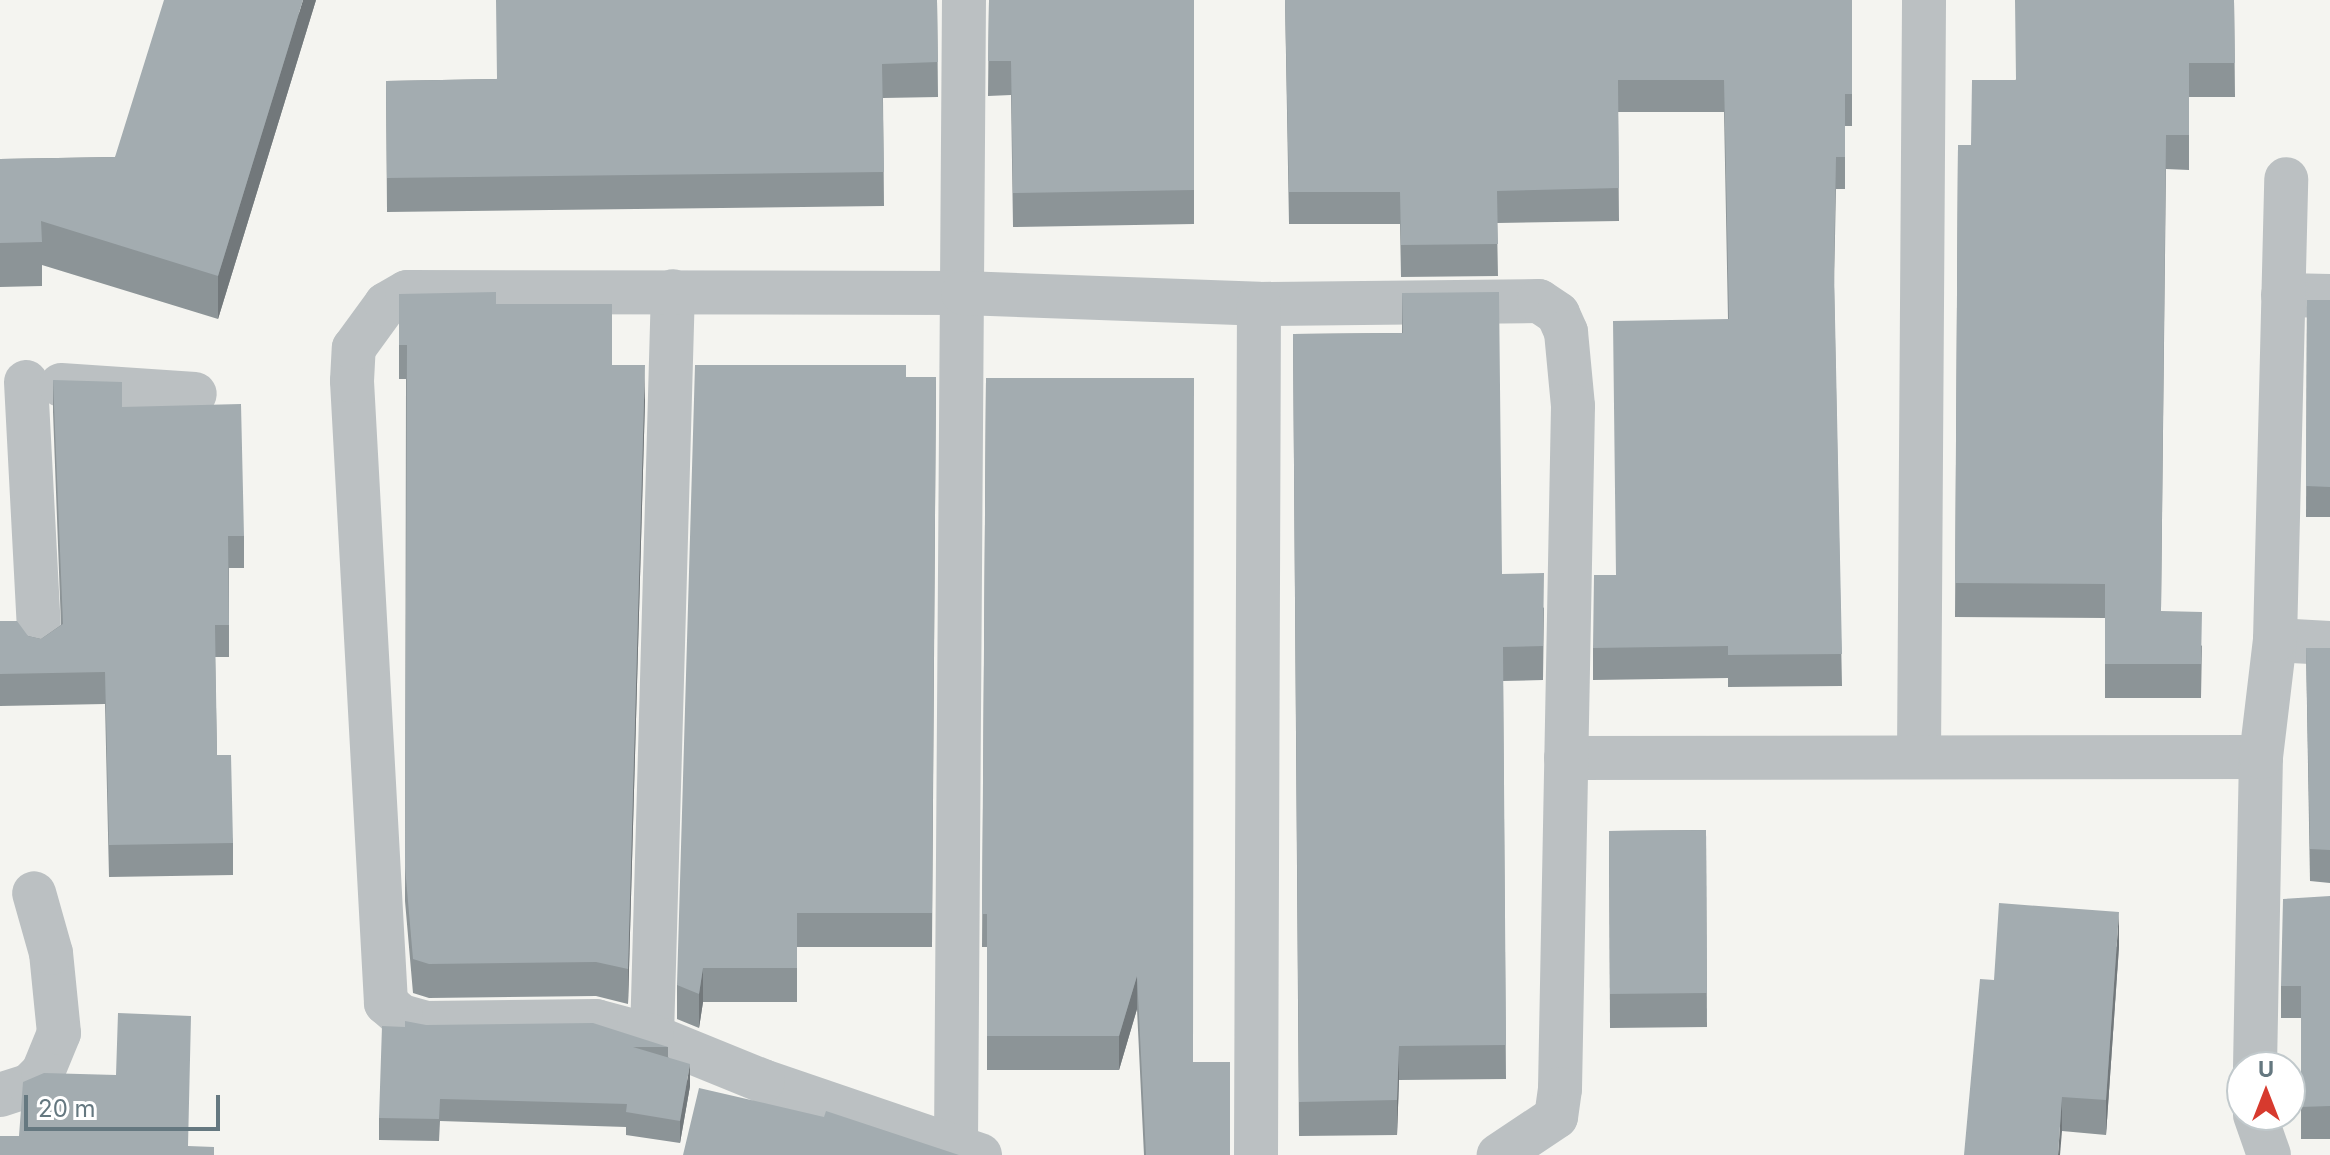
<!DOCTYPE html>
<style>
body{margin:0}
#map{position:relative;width:2330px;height:1155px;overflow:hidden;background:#f4f4f0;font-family:Inter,sans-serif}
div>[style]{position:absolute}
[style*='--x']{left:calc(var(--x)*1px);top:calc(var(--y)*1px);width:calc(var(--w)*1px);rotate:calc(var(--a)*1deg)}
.minor>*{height:44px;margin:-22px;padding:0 22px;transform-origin:22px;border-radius:22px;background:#bbc0c2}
.wall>*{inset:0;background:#8c9497}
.shaded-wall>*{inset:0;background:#72787b}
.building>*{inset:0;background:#a3acb0}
span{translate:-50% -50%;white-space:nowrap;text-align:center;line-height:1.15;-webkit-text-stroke:8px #fff;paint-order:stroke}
.north{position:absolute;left:2226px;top:1051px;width:80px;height:80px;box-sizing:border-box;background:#fff;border:2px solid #c1c9cc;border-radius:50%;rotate:0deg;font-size:22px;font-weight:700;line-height:32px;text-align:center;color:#657880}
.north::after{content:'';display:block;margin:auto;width:28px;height:36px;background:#d73a2e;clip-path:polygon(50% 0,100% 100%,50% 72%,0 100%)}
.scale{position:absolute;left:24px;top:1095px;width:196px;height:36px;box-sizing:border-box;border:4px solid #657880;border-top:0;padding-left:10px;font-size:24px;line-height:28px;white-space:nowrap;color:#657880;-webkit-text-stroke:6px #fff;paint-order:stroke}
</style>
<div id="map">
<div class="minor">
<i style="--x:2283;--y:295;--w:47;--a:1.2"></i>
<i style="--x:26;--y:382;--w:264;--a:87"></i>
<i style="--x:61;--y:385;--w:134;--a:3.8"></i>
<i style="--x:2275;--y:640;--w:55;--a:3.1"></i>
<i style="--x:1919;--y:757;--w:757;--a:-89.62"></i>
<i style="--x:1566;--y:758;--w:695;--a:-0.08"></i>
<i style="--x:652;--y:1036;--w:745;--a:-88.39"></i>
<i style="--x:2255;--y:1067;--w:310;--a:-88.9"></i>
<i style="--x:2261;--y:757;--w:118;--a:-83.2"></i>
<i style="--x:2275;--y:640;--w:461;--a:-88.6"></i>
<i style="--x:0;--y:1095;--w:32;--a:-18"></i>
<i style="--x:30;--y:1085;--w:18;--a:-45"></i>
<i style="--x:43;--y:1072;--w:42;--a:-67.7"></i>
<i style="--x:59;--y:1033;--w:80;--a:-95.7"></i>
<i style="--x:51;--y:953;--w:62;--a:-105.8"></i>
<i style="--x:2255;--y:1115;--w:42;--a:70.7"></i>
<i style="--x:956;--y:1144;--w:1144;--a:-89.6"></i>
<i style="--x:980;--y:1155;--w:229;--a:-161.2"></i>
<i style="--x:763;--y:1081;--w:120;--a:-157.9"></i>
<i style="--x:652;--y:1036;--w:58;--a:-165"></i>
<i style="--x:596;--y:1021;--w:170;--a:179.3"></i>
<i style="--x:426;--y:1023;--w:26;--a:-164"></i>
<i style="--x:401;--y:1016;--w:20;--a:-139"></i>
<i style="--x:386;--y:1003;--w:623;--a:-93.13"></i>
<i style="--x:352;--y:381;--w:33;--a:-87"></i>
<i style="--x:354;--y:348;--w:54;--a:-54"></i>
<i style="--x:386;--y:304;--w:24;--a:-30"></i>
<i style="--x:407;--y:292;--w:556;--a:0.1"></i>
<i style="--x:963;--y:293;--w:296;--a:2.1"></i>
<i style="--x:1259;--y:304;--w:280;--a:-0.6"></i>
<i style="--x:1539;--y:301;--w:23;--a:34"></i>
<i style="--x:1558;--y:314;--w:20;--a:66"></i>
<i style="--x:1566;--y:332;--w:74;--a:84.6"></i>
<i style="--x:1573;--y:406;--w:683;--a:91.09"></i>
<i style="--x:1560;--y:1089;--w:28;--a:98"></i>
<i style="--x:1556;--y:1117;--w:69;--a:146.3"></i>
<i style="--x:1256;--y:1155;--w:851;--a:-89.8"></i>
</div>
<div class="wall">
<i style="clip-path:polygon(316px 0,218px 319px,42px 265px,42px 286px,0 287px,0 159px,115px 157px)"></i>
<i style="clip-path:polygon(937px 0,938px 97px,883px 98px,884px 206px,387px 212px,386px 81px,496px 79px)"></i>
<i style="clip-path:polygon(989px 0,1194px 0,1194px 224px,1013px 227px,1011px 95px,988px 96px)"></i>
<i style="clip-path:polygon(1285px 0,1852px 0,1852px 126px,1845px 126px,1845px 189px,1836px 189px,1834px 286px,1842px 686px,1728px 687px,1728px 678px,1593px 680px,1593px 648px,1616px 575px,1728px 319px,1724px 112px,1618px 112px,1619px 221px,1497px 223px,1498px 276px,1401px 277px,1400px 224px,1289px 224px)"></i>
<i style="clip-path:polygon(2234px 0,2235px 97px,2189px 97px,2189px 170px,2166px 169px,2161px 611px,2202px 646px,2201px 698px,2105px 698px,2105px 618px,1955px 617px,1958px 145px,1971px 145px,2015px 80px)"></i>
<i style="clip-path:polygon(1402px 293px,1502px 574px,1544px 608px,1543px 680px,1503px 681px,1506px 1079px,1399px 1080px,1397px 1135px,1299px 1136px,1293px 334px,1402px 333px)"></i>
<i style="clip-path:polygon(399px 294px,496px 304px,612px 365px,645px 400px,628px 1004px,596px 996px,429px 998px,413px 993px,405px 901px,406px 379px,399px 379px)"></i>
<i style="clip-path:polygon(2307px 300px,2330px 300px,2330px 517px,2306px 517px)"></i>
<i style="clip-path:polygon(906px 377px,936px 377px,932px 947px,797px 947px,797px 1002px,703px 1002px,699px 1028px,677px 1019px,677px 985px)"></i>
<i style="clip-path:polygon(986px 378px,1193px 1062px,1230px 1155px,1144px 1155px,1137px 1009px,1119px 1070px,987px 1070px,987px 947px,982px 947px)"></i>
<i style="clip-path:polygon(53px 380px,122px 407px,244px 536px,244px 568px,229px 568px,229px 657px,215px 657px,217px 755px,233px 843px,233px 875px,109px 877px,105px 704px,0 706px,0 621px,28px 636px,41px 639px,61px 625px,53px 412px)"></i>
<i style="clip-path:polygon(2306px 648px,2330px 648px,2330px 883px,2310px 881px)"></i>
<i style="clip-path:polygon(1706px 830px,1707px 1027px,1610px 1028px,1609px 831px)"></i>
<i style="clip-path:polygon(2330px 896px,2330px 1139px,2301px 1139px,2301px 1018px,2281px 1018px,2281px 986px)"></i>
<i style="clip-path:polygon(2119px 946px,2106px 1135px,2062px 1131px,1994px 980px)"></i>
<i style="clip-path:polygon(405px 1027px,668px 1047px,668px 1057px,690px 1086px,680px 1143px,626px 1135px,626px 1127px,440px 1121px,439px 1141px,379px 1140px,379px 1118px)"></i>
</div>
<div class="shaded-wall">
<i style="clip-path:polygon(303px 0,316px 0,218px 319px,218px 276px)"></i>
<i style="clip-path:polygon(645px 365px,645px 400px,628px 1004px,628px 969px)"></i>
<i style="clip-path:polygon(2119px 912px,2119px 946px,2106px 1135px,2106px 1100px)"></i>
<i style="clip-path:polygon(703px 968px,703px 1002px,699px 1028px,699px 994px)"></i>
<i style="clip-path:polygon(1137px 976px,1137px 1009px,1119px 1070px,1119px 1036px)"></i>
<i style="clip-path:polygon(1399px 1046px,1399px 1080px,1397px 1135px,1397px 1100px)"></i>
<i style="clip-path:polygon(690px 1064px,690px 1086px,680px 1143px,680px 1121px)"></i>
<i style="clip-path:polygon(2062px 1097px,2062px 1131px,2060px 1155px,2058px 1155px)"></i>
</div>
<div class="building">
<i style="clip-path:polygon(164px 0,303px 0,218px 276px,41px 221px,42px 242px,0 243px,0 159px,115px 157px)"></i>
<i style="clip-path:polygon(496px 0,937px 0,938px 62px,882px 64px,884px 172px,387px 178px,386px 81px,497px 79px)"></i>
<i style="clip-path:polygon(989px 0,1194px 0,1194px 190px,1013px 193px,1011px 61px,988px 61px)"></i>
<i style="clip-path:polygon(1285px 0,1852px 0,1852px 94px,1845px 94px,1845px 157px,1836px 157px,1834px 270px,1842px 654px,1728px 655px,1728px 646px,1593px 648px,1594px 575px,1616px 575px,1613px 321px,1729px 319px,1724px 80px,1618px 80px,1619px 188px,1497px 191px,1498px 244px,1401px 245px,1400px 192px,1289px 192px)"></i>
<i style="clip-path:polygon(2015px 0,2234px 0,2235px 63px,2189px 63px,2189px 135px,2166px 135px,2161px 611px,2202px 612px,2201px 664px,2105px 664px,2105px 584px,1955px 583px,1958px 145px,1971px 145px,1972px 80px,2016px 80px)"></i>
<i style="clip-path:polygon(496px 292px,496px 304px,612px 304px,612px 365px,645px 365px,628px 969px,596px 962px,429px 964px,413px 959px,405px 867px,407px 345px,399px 345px,399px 294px)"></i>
<i style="clip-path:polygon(1499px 292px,1502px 574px,1544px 573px,1543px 646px,1503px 647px,1506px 1045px,1399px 1046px,1397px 1100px,1299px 1102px,1293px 334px,1403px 333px,1402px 293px)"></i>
<i style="clip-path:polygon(2307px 300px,2330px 300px,2330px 487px,2306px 486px)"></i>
<i style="clip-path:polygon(695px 365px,906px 365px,906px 377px,936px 377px,932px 913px,797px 913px,797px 968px,703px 968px,699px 994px,677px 985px)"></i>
<i style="clip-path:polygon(986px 378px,1194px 378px,1193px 1062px,1230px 1062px,1230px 1155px,1146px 1155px,1137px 976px,1119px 1036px,987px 1036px,987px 914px,982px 914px)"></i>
<i style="clip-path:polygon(53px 380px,122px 382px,122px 407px,241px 404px,244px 536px,228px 536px,229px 625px,215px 625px,217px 755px,231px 755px,233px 843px,109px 845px,105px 672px,0 674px,0 621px,17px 621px,28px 636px,41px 639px,63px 624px)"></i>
<i style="clip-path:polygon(2306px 648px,2330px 648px,2330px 850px,2310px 849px)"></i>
<i style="clip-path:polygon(1706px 830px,1707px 993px,1610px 994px,1609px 831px)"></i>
<i style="clip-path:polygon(2330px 896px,2330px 1106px,2301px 1107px,2301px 986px,2281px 986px,2283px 899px)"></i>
<i style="clip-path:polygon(1999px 903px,2119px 912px,2106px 1100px,2062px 1097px,2058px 1155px,1964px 1155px,1980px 979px,1994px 980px)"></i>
<i style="clip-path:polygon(118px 1013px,191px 1016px,188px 1146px,214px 1147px,214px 1155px,0 1155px,0 1136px,19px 1136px,23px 1082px,44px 1073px,116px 1075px)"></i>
<i style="clip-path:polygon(405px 1021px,426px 1025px,593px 1023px,668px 1047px,633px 1047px,690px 1064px,680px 1121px,626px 1112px,627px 1104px,440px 1099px,439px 1119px,379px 1118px,382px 1026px,405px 1027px)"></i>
<i style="clip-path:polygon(699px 1088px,824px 1117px,826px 1111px,959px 1155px,683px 1155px)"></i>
</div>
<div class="north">U</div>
<div class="scale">20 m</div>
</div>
